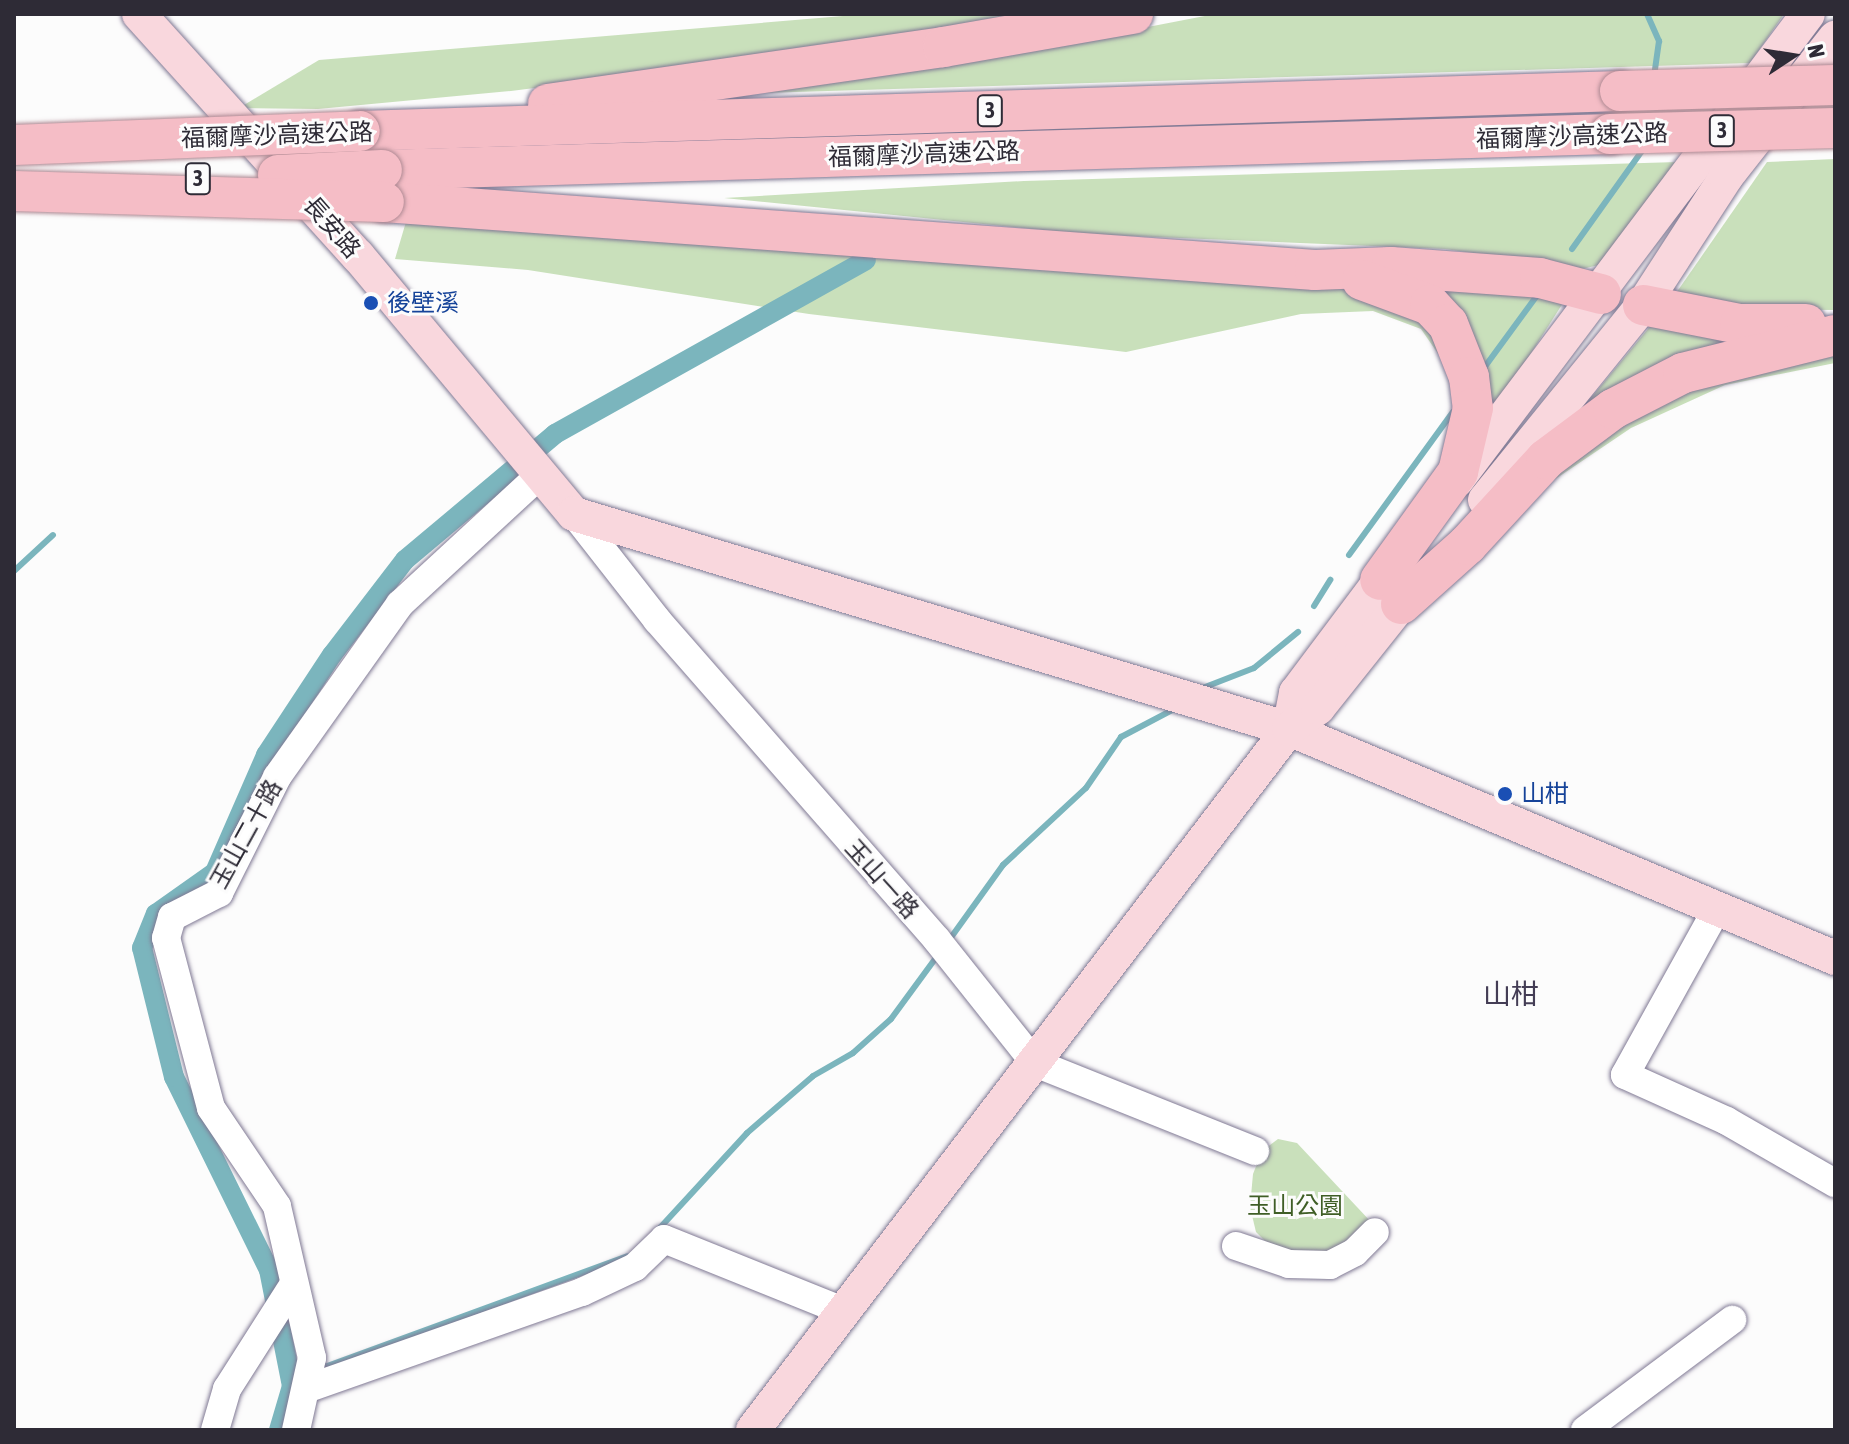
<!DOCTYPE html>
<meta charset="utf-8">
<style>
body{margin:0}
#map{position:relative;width:1849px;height:1444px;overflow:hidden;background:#fcfcfc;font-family:"Asap Condensed","Noto Sans TC",sans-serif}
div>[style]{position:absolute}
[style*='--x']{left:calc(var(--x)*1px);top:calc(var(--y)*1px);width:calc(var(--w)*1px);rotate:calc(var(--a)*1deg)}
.green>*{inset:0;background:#c9e0bb}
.stream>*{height:6px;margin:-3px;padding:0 3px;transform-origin:3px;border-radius:3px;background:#7bb5bd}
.canal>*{height:20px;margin:-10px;padding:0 10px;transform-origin:10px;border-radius:10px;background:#7bb5bd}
.roads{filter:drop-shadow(0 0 2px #807994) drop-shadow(0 0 2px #807994)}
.minor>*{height:28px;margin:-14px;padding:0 14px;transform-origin:14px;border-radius:14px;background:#fff}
.major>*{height:34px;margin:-17px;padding:0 17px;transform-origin:17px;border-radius:17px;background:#f9d7dd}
.highway>*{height:40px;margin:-20px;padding:0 20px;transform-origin:20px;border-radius:20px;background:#f5bdc6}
.bridges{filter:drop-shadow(0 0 2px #af8a94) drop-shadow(0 0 2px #af8a94)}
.highway-bridge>*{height:40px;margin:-20px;padding:0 20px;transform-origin:20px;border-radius:20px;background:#f5bdc6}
.dots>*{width:22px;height:22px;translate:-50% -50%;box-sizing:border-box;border:4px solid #fcfcfc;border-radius:50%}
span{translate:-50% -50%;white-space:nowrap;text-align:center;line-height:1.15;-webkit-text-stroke:6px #fcfcfc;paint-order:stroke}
.shield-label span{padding:2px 6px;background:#fcfcfc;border:2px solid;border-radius:6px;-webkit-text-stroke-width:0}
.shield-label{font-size:22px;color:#2e2b36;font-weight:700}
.street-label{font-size:24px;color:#2e2b36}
.transit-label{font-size:24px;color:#164399}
.left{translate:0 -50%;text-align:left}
.park-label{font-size:24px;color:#3f5e26}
.quarter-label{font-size:28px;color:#443d55}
.frame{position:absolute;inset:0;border:16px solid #2e2b36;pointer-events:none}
.north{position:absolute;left:1753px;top:16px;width:80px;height:80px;-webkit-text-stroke:6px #fcfcfc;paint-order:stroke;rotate:78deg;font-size:22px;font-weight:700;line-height:32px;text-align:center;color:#2e2b36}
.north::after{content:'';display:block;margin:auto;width:28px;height:36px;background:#2e2b36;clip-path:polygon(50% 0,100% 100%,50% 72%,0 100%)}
</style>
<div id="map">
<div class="green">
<i style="clip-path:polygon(867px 14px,1027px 14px,845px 48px,511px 91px,318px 109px,239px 108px,319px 60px)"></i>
<i style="clip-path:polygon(1215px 14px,1784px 14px,1750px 63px,731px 94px,941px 67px)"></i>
<i style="clip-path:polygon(1835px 159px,1835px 310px,1723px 309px,1674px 296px,1767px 162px)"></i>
<i style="clip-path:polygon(1678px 162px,1607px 263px,1582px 269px,1445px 249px,1082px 234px,724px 198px,1024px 181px)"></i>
<i style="clip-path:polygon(408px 215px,1155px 279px,1308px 279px,1382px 293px,1423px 314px,1443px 361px,1421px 329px,1373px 311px,1301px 314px,1126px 352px,809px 314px,528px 270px,395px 259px)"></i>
<i style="clip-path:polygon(1425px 290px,1570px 292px,1474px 443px)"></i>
<i style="clip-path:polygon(1652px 324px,1760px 342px,1567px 427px)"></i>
<i style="clip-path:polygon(1835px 348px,1835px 363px,1725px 385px,1631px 428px,1523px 501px,1673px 389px)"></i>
<i style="clip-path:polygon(1278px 1139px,1297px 1143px,1372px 1223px,1345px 1249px,1314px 1257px,1272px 1248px,1256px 1232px,1250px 1207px,1253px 1174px,1262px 1151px)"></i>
</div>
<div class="stream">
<i style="--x:1647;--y:14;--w:30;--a:66"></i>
<i style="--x:1659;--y:41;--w:37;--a:98"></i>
<i style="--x:1572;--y:249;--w:124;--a:-54.5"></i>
<i style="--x:1481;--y:372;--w:97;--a:-53.8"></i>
<i style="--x:1349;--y:555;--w:177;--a:-54"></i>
<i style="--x:14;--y:571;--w:53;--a:-42.7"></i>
<i style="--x:1314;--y:606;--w:31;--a:-58"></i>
<i style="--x:1200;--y:689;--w:58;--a:-21.3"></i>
<i style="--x:1254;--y:668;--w:57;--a:-39.3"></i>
<i style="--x:947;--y:943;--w:96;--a:-54.3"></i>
<i style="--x:1003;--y:865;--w:113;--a:-42.9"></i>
<i style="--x:1086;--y:788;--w:62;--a:-55.5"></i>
<i style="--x:1121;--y:737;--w:62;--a:-27.8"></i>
<i style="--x:657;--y:1231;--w:133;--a:-47.4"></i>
<i style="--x:747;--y:1133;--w:87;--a:-40.8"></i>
<i style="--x:813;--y:1076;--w:46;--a:-29.9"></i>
<i style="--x:853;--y:1053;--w:51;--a:-41.8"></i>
<i style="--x:891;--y:1019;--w:79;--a:-53.7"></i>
<i style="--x:319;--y:1369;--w:328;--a:-20.1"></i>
</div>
<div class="canal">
<i style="--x:279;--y:1430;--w:46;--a:-73.5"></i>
<i style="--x:292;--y:1386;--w:118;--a:-101.2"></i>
<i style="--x:269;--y:1270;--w:215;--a:-116.2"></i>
<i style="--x:174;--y:1077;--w:133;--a:-103.9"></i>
<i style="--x:142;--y:948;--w:37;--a:-68"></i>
<i style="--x:156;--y:914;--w:72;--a:-35.4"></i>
<i style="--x:215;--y:872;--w:128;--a:-66.4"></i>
<i style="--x:266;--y:755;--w:120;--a:-56.6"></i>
<i style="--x:332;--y:655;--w:120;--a:-52.5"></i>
<i style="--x:405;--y:560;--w:196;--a:-40"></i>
<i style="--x:555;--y:434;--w:356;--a:-29.2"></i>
</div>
<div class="roads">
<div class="minor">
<i style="--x:574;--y:514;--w:135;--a:51.9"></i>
<i style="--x:657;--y:620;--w:425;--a:48.8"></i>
<i style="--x:937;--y:940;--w:157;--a:51.5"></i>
<i style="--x:1035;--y:1063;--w:237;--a:21.8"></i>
<i style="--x:1718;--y:907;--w:192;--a:119"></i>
<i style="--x:1625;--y:1075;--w:112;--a:24.3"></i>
<i style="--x:1727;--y:1121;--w:125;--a:29.9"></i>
<i style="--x:1236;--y:1246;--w:56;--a:18.8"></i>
<i style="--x:1289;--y:1264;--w:41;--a:1.4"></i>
<i style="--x:1330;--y:1265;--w:28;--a:-27"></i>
<i style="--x:1355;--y:1252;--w:28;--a:-45"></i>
<i style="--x:309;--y:1388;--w:289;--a:-19.4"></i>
<i style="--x:582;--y:1292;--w:59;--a:-25.3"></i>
<i style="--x:635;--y:1267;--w:40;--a:-44"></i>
<i style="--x:664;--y:1239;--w:193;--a:21.9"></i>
<i style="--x:215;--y:1430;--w:43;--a:-73.7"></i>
<i style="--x:227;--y:1389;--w:125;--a:-57.5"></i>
<i style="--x:296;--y:1430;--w:74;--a:-77.5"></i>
<i style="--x:312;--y:1358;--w:156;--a:-103"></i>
<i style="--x:277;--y:1206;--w:118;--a:-124"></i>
<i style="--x:211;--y:1108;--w:176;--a:-104.8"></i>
<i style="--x:166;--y:938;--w:22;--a:-74"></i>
<i style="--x:172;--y:917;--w:53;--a:-27.1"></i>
<i style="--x:219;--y:893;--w:130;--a:-63.4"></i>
<i style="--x:277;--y:777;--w:212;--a:-54.6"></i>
<i style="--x:400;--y:604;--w:192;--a:-42.7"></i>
<i style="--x:1585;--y:1430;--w:184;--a:-36.8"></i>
</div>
<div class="major">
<i style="--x:139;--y:14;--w:326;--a:47.9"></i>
<i style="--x:358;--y:256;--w:336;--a:50.1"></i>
<i style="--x:574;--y:514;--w:747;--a:16.74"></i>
<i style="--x:1289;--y:729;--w:592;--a:22.75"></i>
<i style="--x:1457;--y:480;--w:583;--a:-53.01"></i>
<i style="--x:1485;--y:500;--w:251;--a:-51"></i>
<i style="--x:1643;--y:305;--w:153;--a:-57"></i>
<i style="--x:1726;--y:177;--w:177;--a:-51.9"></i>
<i style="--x:1289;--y:729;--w:37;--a:-79"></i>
<i style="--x:1296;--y:693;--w:166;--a:-53.1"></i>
<i style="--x:753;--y:1430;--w:882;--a:-52.6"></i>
<i style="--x:1289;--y:729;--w:36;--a:-36"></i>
<i style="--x:1318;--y:708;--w:157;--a:-51.5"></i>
</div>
<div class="highway">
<i style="--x:548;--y:104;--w:399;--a:-8.2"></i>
<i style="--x:943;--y:47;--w:193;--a:-9.9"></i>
<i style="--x:360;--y:131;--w:1261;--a:-1.82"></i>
<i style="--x:382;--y:170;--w:1229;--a:-1.68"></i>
<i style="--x:384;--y:202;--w:933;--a:4.18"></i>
<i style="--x:1315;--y:270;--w:76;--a:-2.3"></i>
<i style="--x:1391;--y:267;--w:149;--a:4.2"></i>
<i style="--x:1540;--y:278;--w:63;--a:14.7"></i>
<i style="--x:1362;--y:280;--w:72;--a:20.2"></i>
<i style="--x:1430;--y:305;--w:26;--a:47"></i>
<i style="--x:1448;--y:324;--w:57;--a:68.4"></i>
<i style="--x:1469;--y:377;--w:31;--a:83"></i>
<i style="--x:1473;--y:408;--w:66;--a:103.2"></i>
<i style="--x:1458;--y:472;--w:133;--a:125.8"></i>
<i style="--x:1643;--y:305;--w:99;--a:11.1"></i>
<i style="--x:1740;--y:324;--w:66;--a:0"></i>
<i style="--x:1401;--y:604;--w:89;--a:-41.8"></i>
<i style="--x:1467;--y:545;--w:117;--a:-47.4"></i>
<i style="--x:1546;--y:459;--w:84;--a:-36.7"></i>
<i style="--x:1613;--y:409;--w:79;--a:-27.2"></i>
<i style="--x:1683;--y:373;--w:157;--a:-14"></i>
</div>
</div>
<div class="bridges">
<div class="highway-bridge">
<i style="--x:1620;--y:91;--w:215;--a:-1.6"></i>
<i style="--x:1610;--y:134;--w:225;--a:-1.5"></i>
<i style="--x:14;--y:145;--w:346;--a:-2.3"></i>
<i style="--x:278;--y:175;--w:104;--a:-2.8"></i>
<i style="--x:14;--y:191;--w:370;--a:1.7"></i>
</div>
</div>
<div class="dots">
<i style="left:371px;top:303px;background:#1a4fb4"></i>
<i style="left:1505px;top:794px;background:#1a4fb4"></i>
</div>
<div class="shield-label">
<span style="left:990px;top:111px">3</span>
<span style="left:1722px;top:131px">3</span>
<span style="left:198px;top:179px">3</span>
</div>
<div class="street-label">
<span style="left:277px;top:135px;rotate:-2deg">福爾摩沙高速公路</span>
<span style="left:1572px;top:136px;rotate:-2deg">福爾摩沙高速公路</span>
<span style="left:924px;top:154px;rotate:-2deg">福爾摩沙高速公路</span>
<span style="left:332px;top:227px;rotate:49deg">長安路</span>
<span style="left:246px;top:834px;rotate:-61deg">玉山二十路</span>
<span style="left:882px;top:879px;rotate:48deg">玉山一路</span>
</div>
<div class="transit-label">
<span class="left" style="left:387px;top:303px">後壁溪</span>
<span class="left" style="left:1521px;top:794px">山柑</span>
</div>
<div class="park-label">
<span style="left:1295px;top:1206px">玉山公園</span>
</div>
<div class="quarter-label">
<span style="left:1511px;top:994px">山柑</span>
</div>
<div class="frame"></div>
<div class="north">N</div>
</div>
